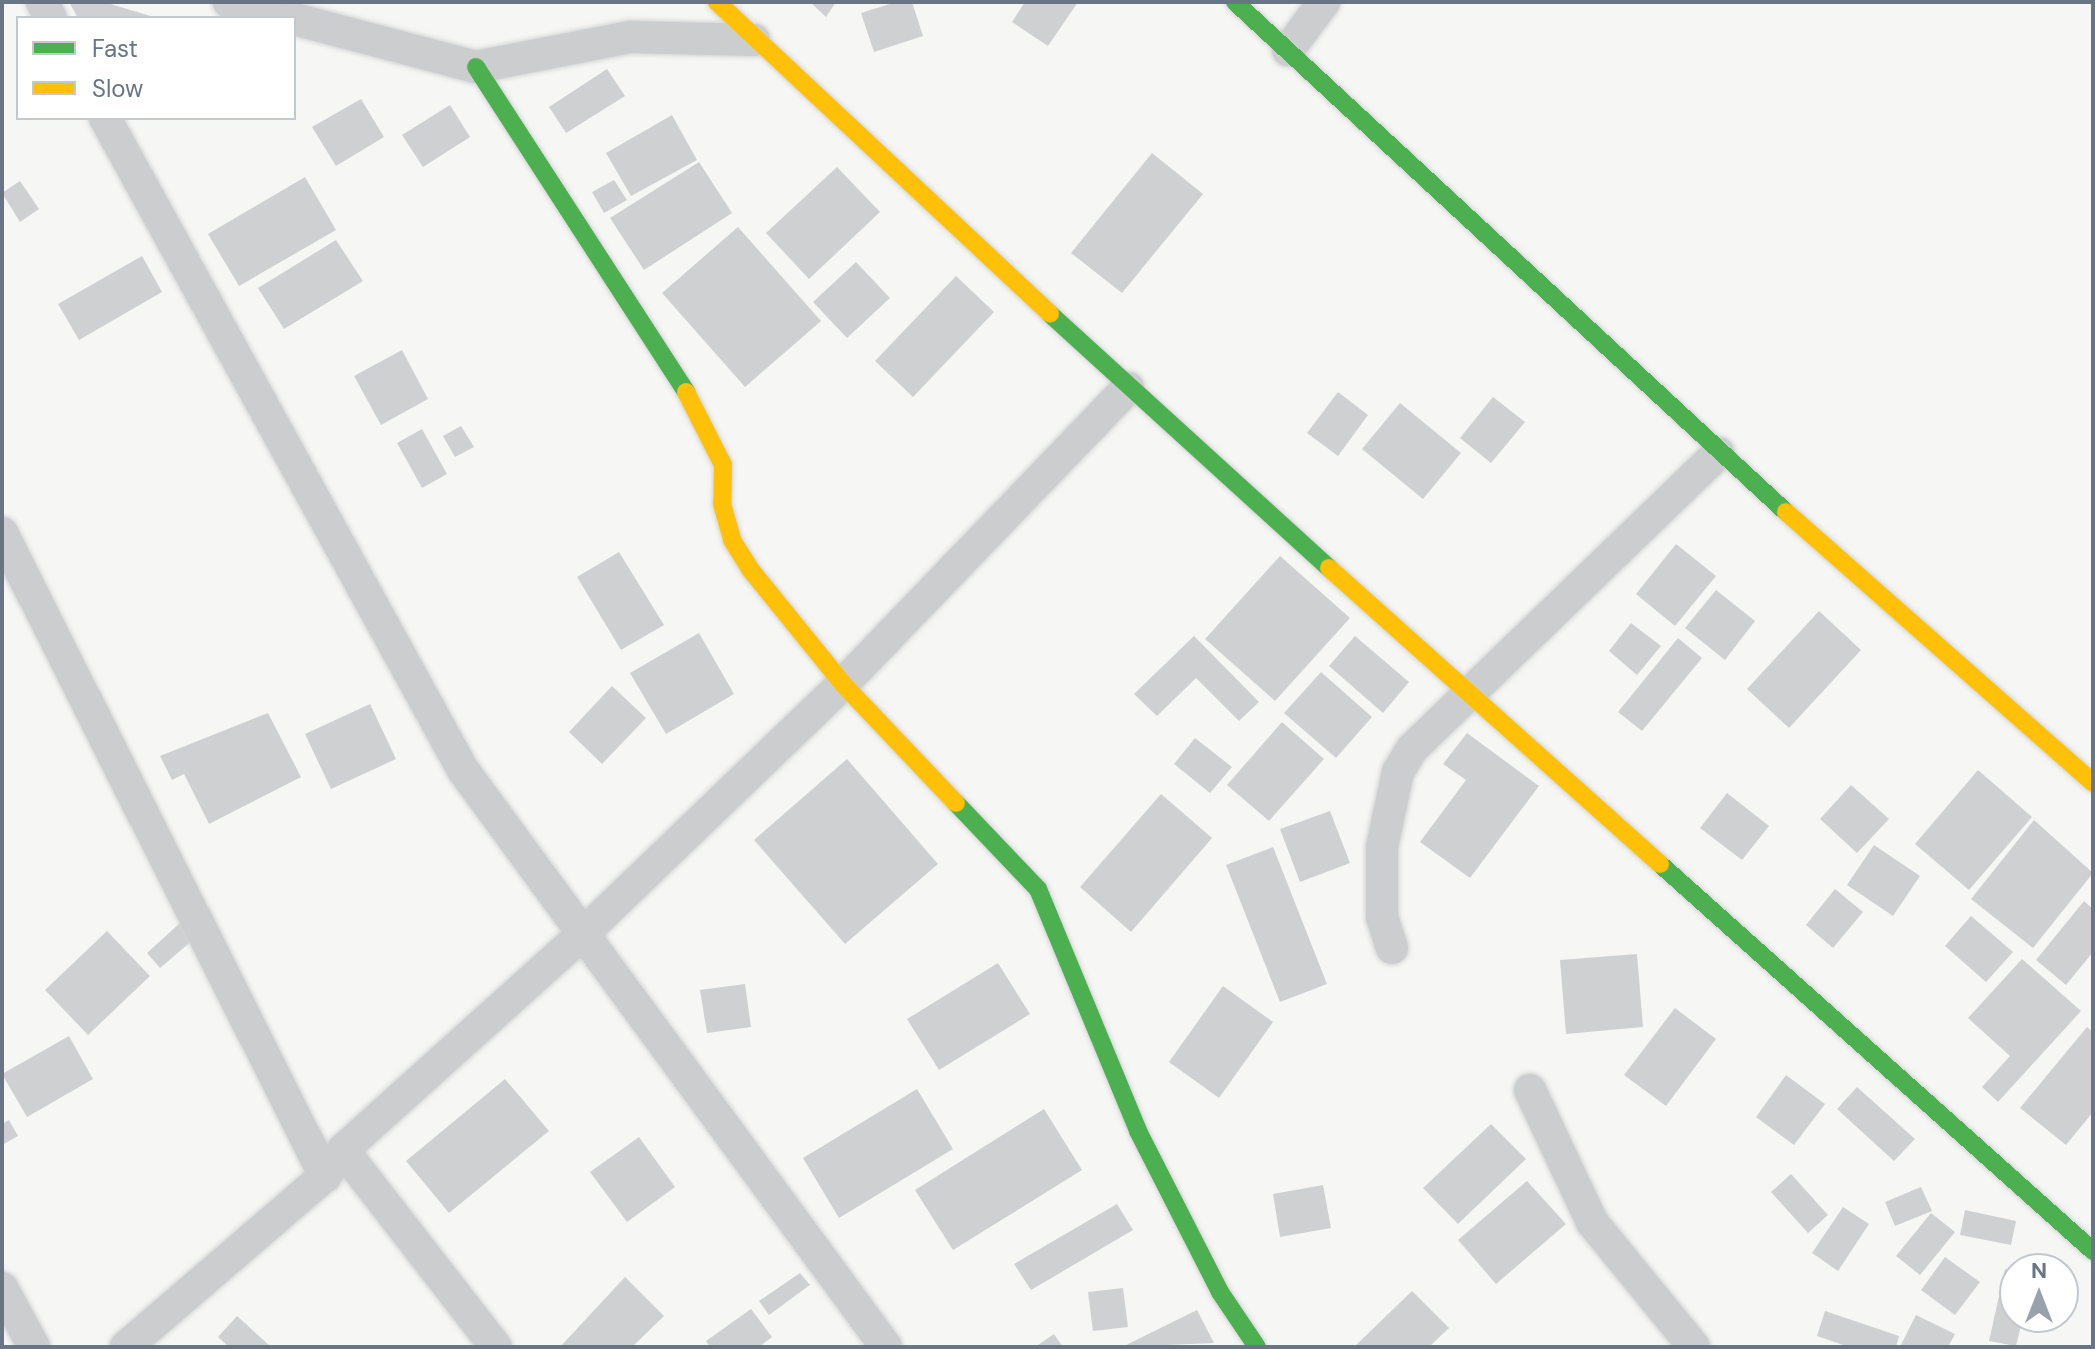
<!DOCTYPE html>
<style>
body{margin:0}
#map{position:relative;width:2095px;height:1349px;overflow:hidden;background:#f6f6f5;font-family:"DM Sans",sans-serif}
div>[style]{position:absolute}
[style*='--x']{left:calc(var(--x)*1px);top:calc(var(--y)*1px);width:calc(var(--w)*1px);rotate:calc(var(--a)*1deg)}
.building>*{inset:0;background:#cfd0d1}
.roads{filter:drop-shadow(0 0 2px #d3d4d4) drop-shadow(0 0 2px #d3d4d4)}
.street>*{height:32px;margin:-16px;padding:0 16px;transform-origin:16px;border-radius:16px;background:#cccdce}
.fast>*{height:18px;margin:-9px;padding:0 9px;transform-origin:9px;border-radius:9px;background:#4caf50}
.slow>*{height:18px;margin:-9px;padding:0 9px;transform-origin:9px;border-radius:9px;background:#ffc107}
span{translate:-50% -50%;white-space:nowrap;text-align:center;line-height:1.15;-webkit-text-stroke:8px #fff;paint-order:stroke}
.frame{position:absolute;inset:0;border:4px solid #677584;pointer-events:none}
.legend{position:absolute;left:16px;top:16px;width:280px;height:104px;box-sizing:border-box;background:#fff;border:2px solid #c2c8ce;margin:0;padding:10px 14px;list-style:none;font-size:24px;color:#677584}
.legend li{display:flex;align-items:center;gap:16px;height:40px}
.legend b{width:40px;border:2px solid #c2c8ce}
.north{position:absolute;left:1999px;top:1253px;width:80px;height:80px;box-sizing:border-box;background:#fff;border:2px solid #c2c8ce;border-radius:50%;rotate:0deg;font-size:22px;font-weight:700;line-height:32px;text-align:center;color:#677584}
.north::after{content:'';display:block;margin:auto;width:28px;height:36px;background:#99a2ac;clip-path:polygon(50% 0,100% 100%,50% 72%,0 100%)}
</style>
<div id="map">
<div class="building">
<i style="clip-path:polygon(69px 2px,104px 2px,157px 18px,78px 18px)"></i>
<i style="clip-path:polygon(810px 2px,836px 2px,826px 17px)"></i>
<i style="clip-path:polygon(896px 2px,912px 2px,923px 36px,874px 52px,861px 13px)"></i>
<i style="clip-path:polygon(1025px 2px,1078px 2px,1048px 46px,1012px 22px)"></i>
<i style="clip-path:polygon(607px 69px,625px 96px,566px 133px,549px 107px)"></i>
<i style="clip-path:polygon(361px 99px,384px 137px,336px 166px,312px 127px)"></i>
<i style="clip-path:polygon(450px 105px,470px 137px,423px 167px,402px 135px)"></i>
<i style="clip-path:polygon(672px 115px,697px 160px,631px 196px,606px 153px)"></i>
<i style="clip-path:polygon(1152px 153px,1203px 194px,1122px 293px,1071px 253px)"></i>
<i style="clip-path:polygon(699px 162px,732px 213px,644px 270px,610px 218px)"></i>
<i style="clip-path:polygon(837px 167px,880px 212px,809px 279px,766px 233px)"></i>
<i style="clip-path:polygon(305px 177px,336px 230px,239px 286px,208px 234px)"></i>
<i style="clip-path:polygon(614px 180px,627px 200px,604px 213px,592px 192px)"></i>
<i style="clip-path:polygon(20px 181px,39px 209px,20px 222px,2px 193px)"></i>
<i style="clip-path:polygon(738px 227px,821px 321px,745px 387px,662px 293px)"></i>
<i style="clip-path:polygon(336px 240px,363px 281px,284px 329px,258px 288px)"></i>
<i style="clip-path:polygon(142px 256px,162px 292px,79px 340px,58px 304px)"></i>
<i style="clip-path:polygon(856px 262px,890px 298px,847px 338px,813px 302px)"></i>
<i style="clip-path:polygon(956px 276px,994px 312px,913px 397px,875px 361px)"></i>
<i style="clip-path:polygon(402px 350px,428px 399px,381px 425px,354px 376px)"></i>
<i style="clip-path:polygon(1338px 392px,1368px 415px,1338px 456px,1307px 433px)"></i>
<i style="clip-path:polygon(1493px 397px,1525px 422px,1491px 463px,1460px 438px)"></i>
<i style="clip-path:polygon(1400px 403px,1461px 453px,1423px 499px,1362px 449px)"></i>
<i style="clip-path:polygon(461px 426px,474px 447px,455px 457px,443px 436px)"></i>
<i style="clip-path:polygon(422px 429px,447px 474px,422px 488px,397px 443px)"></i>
<i style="clip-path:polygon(1676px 544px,1716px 576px,1675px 626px,1636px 594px)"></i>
<i style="clip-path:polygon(619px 552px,664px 625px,621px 650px,577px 577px)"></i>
<i style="clip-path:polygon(1280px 556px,1350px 618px,1275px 701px,1205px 639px)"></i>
<i style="clip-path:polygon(1716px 590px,1755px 621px,1725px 660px,1685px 628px)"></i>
<i style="clip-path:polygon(1819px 611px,1861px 650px,1789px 728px,1747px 689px)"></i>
<i style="clip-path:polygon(1631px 623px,1661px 646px,1637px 675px,1609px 651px)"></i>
<i style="clip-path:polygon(699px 633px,734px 694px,666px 734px,630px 673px)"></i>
<i style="clip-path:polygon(1194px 636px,1259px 702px,1239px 721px,1196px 678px,1157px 716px,1134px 694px)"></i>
<i style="clip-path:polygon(1355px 636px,1409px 682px,1383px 713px,1329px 666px)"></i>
<i style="clip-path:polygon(1678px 638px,1702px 658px,1642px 731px,1618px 712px)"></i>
<i style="clip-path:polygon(1321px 672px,1372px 717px,1336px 758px,1284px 713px)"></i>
<i style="clip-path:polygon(612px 686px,646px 718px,602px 764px,569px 732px)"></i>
<i style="clip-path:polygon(370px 704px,396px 759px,331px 789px,305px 734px)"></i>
<i style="clip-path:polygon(268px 713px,301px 777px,209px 824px,184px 774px,172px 780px,160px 756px)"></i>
<i style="clip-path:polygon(1282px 722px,1324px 759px,1269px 821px,1227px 785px)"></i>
<i style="clip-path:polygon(1467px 733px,1539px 786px,1470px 878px,1420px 842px,1466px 780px,1443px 764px)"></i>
<i style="clip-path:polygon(1195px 738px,1232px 767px,1210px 793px,1174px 764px)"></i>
<i style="clip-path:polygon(847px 759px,938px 864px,845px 944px,754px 840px)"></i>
<i style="clip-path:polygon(1978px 770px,2032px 817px,1969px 890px,1915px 844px)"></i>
<i style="clip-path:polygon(1851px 785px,1889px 819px,1857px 853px,1820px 819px)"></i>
<i style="clip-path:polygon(1727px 793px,1769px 826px,1742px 860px,1700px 828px)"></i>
<i style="clip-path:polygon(1161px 794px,1212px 838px,1131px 932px,1080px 887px)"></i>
<i style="clip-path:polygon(1330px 811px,1350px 863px,1300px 882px,1280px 829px)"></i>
<i style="clip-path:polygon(2034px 820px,2093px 873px,2033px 948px,1971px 899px)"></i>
<i style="clip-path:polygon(1874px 845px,1920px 876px,1893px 916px,1847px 885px)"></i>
<i style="clip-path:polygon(1273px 847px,1327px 984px,1280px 1002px,1226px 865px)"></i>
<i style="clip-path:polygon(1835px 889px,1863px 912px,1833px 948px,1806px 925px)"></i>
<i style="clip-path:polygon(2084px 901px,2093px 909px,2093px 952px,2066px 985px,2036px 960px)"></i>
<i style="clip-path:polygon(1971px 916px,2013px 952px,1986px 982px,1945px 946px)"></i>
<i style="clip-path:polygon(180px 923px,194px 939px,160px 968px,147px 953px)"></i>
<i style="clip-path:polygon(107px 931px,150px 976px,88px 1035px,45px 990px)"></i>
<i style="clip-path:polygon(1637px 954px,1643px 1027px,1566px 1034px,1560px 960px)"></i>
<i style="clip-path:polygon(2022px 959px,2081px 1011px,1998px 1102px,1982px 1087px,2010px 1056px,1968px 1018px)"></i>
<i style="clip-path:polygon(998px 963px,1030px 1014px,939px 1070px,907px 1019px)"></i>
<i style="clip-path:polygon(745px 984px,751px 1027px,707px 1033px,700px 990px)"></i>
<i style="clip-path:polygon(1223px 986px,1273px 1022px,1219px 1098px,1169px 1062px)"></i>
<i style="clip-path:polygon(1675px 1008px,1716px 1039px,1666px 1106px,1624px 1075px)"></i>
<i style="clip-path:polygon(2087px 1027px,2093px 1032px,2093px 1112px,2066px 1145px,2020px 1108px)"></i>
<i style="clip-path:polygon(69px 1036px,93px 1079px,27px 1117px,2px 1074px)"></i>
<i style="clip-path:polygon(1786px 1075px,1825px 1104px,1794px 1145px,1756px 1117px)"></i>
<i style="clip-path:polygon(505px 1079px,549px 1131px,449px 1213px,406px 1161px)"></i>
<i style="clip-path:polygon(1857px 1087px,1915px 1139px,1894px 1161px,1837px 1109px)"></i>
<i style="clip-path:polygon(917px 1089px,953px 1149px,839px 1218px,803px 1158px)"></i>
<i style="clip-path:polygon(1044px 1109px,1082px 1170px,953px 1250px,915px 1190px)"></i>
<i style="clip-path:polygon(9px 1120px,18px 1136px,2px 1145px,2px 1124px)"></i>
<i style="clip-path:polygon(1491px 1124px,1526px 1159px,1458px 1224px,1423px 1188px)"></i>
<i style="clip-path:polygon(639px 1137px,675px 1187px,627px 1222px,590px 1172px)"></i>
<i style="clip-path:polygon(1791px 1174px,1828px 1215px,1808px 1233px,1771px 1192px)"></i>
<i style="clip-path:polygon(1527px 1181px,1566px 1224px,1496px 1284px,1458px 1240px)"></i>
<i style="clip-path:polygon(1323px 1185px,1331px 1228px,1280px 1237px,1273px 1194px)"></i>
<i style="clip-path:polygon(1921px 1187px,1932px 1211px,1895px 1226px,1885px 1202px)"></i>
<i style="clip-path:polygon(1117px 1204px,1133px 1230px,1031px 1290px,1014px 1264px)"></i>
<i style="clip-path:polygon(1843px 1207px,1869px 1224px,1838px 1271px,1812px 1253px)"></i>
<i style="clip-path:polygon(1965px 1210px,2016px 1221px,2011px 1245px,1960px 1235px)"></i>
<i style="clip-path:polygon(1931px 1213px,1955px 1232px,1920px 1275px,1896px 1256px)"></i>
<i style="clip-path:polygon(1945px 1257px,1980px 1282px,1955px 1315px,1921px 1290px)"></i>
<i style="clip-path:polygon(2005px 1269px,2015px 1271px,2015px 1317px,2023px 1317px,2016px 1346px,1989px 1341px)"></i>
<i style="clip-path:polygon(800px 1273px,810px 1285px,769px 1315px,759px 1301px)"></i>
<i style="clip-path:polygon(625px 1277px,664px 1316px,632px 1347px,560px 1347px)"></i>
<i style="clip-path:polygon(1123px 1288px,1128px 1327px,1093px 1331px,1088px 1292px)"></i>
<i style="clip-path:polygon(1412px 1291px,1449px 1328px,1429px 1347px,1354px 1347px)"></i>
<i style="clip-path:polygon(751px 1309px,772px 1337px,759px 1347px,710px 1347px,706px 1341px)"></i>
<i style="clip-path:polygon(1197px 1310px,1214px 1343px,1122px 1347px)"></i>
<i style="clip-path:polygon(1825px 1311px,1899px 1336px,1896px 1347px,1849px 1347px,1817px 1336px)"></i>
<i style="clip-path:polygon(1916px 1315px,1955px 1334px,1948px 1347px,1900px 1347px)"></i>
<i style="clip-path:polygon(237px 1316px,271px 1347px,229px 1347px,218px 1337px)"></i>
<i style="clip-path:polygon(1054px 1334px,1063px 1347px,1035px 1347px)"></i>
</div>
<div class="roads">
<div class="street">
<i style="--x:42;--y:2;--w:18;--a:61"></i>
<i style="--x:229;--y:2;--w:63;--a:14.7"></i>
<i style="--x:294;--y:19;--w:188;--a:14.8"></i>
<i style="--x:476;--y:67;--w:157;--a:-11"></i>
<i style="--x:630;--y:37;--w:124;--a:1.4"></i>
<i style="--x:1288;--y:50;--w:60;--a:-53.1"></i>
<i style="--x:105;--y:118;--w:744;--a:61.23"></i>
<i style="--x:463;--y:770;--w:715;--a:53.75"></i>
<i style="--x:2;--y:533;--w:720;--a:63.33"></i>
<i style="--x:1392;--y:948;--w:33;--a:-108"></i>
<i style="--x:1382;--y:917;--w:70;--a:-90"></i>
<i style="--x:1382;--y:847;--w:77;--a:-78"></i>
<i style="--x:1398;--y:772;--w:27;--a:-59"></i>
<i style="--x:1412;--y:749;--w:426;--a:-44"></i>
<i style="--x:1530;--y:1090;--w:146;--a:64.8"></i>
<i style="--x:1592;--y:1222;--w:161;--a:50.8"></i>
<i style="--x:343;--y:1150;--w:249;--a:52.2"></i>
<i style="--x:2;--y:1288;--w:67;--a:61.5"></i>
<i style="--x:126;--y:1347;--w:262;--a:-40.7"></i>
<i style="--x:325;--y:1176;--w:32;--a:-55"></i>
<i style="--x:343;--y:1150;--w:326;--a:-42"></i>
<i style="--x:585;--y:932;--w:358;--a:-43.9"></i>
<i style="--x:843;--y:684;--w:411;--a:-46.1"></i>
</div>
<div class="fast">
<i style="--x:1235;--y:2;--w:751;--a:42.79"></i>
<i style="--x:476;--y:67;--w:387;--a:57.1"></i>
<i style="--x:1050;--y:314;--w:377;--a:42.3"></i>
<i style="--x:956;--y:803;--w:119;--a:46.4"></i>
<i style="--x:1038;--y:889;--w:262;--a:67.5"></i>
<i style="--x:1138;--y:1131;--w:181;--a:63"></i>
<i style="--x:1220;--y:1292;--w:66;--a:56.1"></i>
<i style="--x:1660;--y:864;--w:581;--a:41.79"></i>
</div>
<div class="slow">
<i style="--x:717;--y:2;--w:456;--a:43.1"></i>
<i style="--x:686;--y:392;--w:82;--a:63.1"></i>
<i style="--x:723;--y:465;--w:39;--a:91"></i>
<i style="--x:722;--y:504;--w:37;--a:74"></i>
<i style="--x:732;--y:540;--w:34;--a:58"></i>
<i style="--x:750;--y:569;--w:148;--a:51"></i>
<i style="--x:843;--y:684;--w:164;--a:46.5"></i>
<i style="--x:1786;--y:512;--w:409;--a:41.4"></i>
<i style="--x:1329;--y:568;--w:444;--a:41.8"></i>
</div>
</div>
<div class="frame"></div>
<ul class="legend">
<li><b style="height:10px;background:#4caf50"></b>Fast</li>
<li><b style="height:10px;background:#ffc107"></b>Slow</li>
</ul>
<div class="north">N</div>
</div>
